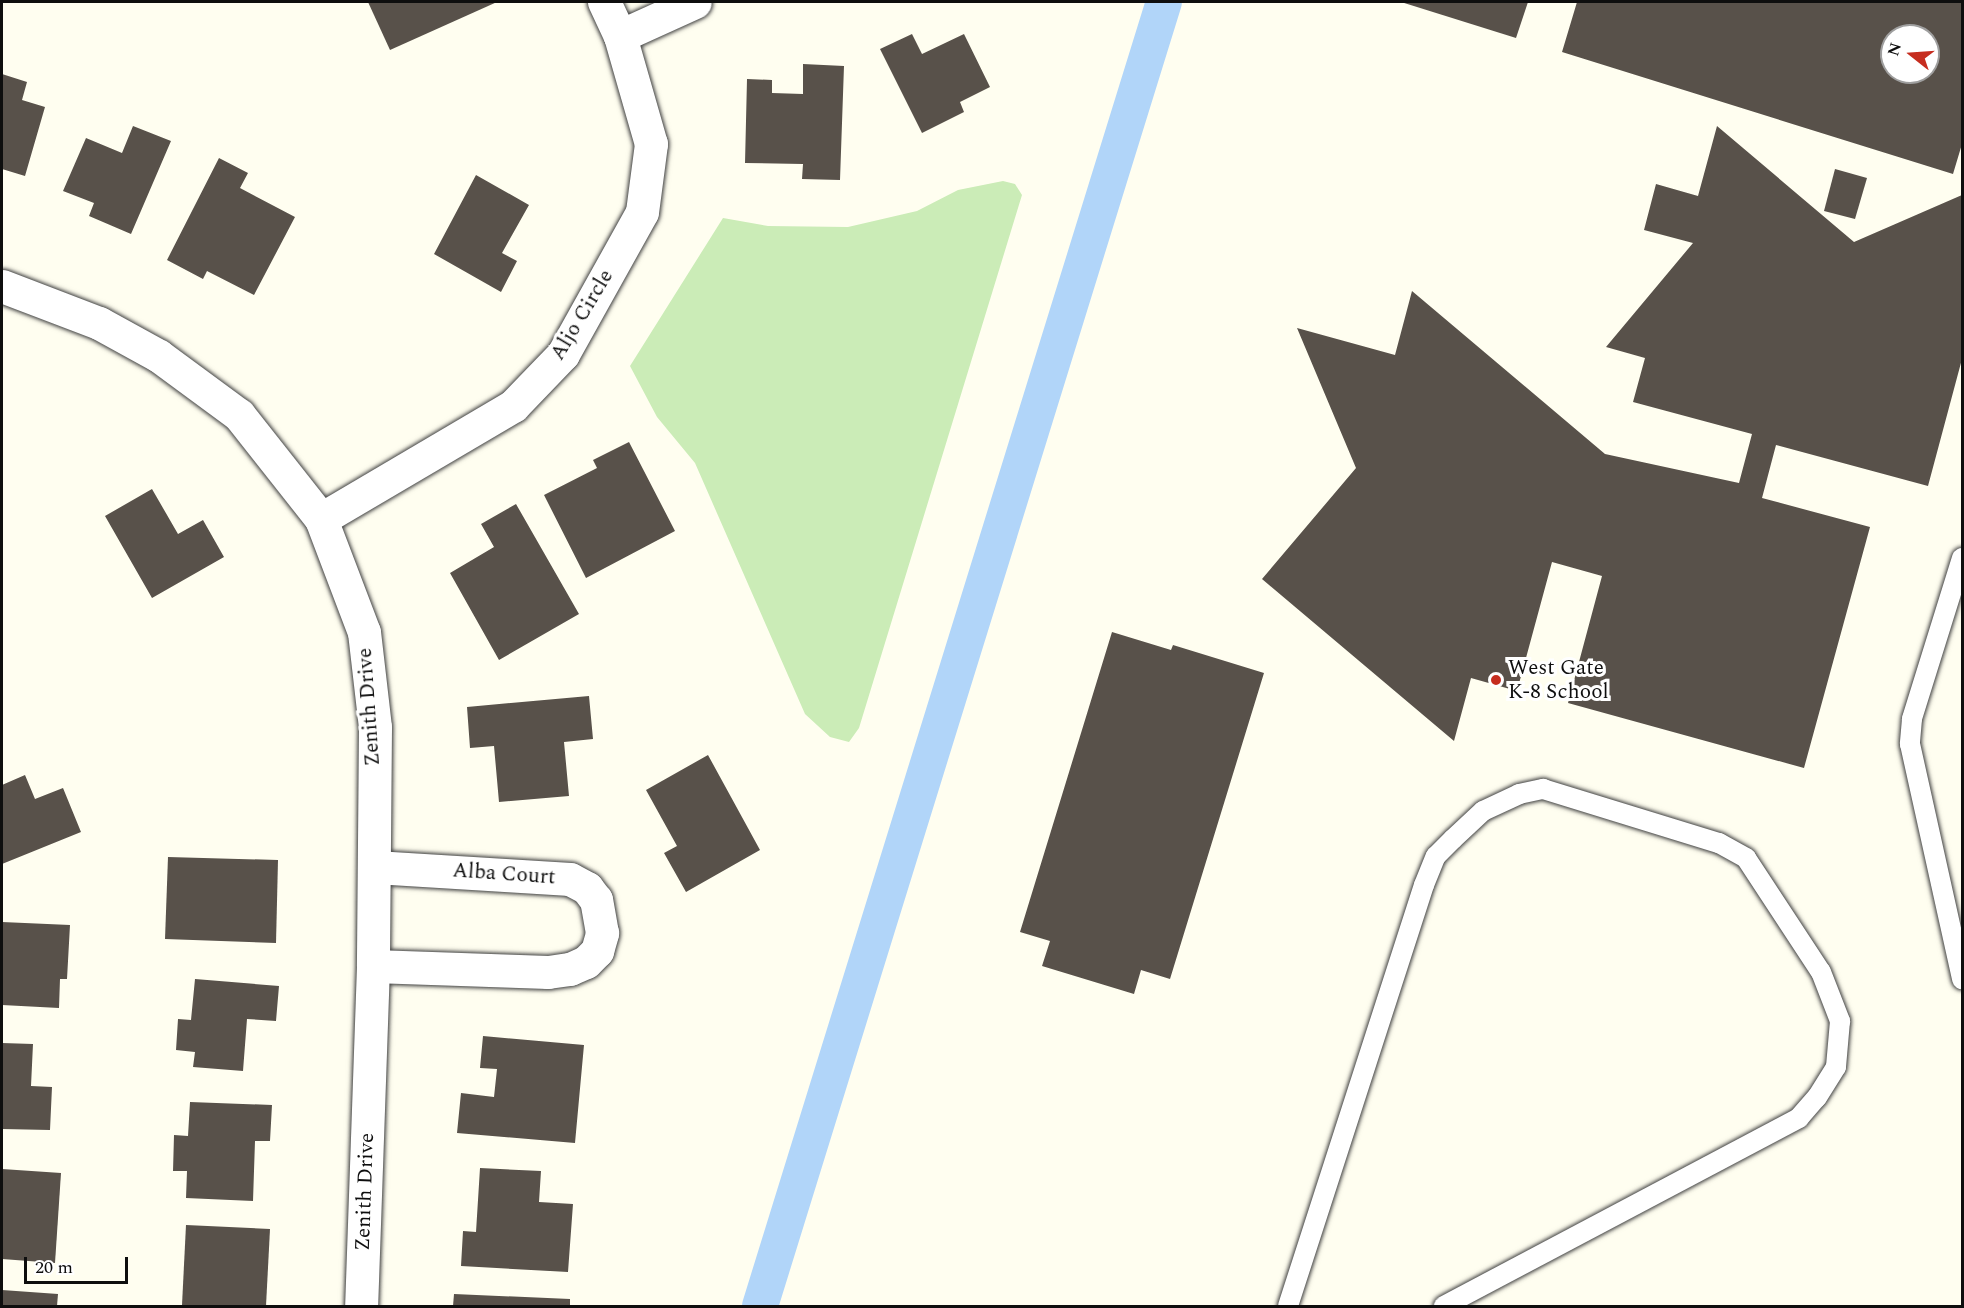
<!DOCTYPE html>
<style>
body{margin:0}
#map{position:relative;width:1964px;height:1308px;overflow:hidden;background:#fffef0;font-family:Spectral,serif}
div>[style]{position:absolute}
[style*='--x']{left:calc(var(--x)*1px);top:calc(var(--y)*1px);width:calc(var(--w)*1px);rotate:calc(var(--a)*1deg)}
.green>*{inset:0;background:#cbecb7}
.canal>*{height:36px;margin:-18px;padding:0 18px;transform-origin:18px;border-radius:18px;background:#b1d5f9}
.building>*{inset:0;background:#58514a}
.roads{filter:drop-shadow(0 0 2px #414141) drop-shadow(0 0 2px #414141)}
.lane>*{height:20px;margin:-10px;padding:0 10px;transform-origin:10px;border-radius:10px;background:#fff}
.street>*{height:33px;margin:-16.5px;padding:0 16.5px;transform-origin:16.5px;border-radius:16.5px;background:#fff}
.dots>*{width:16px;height:16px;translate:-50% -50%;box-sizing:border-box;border:3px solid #fff;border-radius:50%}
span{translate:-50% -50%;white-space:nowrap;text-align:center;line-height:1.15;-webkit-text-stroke:6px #fff;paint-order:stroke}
.street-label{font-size:21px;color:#0e0e0e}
.poi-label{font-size:21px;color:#0e0e0e}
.left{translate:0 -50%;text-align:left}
.frame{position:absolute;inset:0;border:3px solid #0e0e0e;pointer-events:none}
.north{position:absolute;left:1880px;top:24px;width:60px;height:60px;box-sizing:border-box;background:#fff;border:2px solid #9f9f9f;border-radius:50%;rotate:287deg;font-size:16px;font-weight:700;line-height:24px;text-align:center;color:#0e0e0e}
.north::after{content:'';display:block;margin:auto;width:21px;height:27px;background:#c62d1f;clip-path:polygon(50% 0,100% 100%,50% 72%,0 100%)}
.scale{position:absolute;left:24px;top:1257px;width:104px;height:27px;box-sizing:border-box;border:3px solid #0e0e0e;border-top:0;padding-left:8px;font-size:18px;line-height:21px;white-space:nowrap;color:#0e0e0e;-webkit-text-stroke:4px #fff;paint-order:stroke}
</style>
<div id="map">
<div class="green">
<i style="clip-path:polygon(1003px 181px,1015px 184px,1022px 195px,859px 728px,849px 742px,830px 737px,805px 714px,695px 463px,657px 417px,630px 366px,723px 218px,768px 226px,848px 227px,917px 211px,958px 190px)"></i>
</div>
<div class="canal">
<i style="--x:760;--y:1306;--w:1365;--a:-72.79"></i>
</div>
<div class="building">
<i style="clip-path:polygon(368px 2px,497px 2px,390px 50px)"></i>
<i style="clip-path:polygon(1401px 2px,1528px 2px,1516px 38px)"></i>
<i style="clip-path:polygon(evenodd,1577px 2px,1962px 2px,1962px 144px,1953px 174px,1562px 52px,1577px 2px,1892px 36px,1928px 36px,1928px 72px,1892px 72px,1892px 36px)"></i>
<i style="clip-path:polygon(912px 34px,922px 54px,964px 34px,990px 87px,960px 102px,964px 112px,922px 133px,880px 49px)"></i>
<i style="clip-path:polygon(803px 64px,844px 66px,840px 180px,802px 179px,803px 164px,745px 163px,747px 79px,772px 80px,772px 93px,803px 94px)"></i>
<i style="clip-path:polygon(2px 74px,27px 82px,22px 100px,45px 107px,25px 176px,2px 169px)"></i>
<i style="clip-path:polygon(133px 126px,171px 141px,131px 234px,89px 216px,94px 203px,63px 191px,86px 138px,122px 153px)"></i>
<i style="clip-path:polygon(1717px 126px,1854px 242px,1962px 195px,1962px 359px,1928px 486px,1776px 445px,1762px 498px,1870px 527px,1804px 768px,1568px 703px,1602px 576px,1552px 562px,1517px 691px,1471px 678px,1454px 741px,1262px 579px,1356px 468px,1297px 328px,1395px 355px,1412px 291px,1605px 454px,1739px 483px,1752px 434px,1633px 402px,1645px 358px,1606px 347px,1693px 243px,1644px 230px,1656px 184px,1698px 196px)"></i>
<i style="clip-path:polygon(219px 158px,248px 173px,240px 188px,295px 217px,254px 295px,207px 271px,203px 279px,167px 260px)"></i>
<i style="clip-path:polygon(1835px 169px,1867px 178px,1855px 219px,1824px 211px)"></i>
<i style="clip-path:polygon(476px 175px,529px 205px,502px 253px,517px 261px,501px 292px,434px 254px)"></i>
<i style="clip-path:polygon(629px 442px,675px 531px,586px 578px,544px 495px,597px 468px,593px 460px)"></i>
<i style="clip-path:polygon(152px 489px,178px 534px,203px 520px,224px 557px,152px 598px,105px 516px)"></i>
<i style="clip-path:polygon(516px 504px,579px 614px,499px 660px,450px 573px,494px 547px,481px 524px)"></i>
<i style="clip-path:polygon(1112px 632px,1171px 650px,1173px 645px,1264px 673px,1170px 979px,1141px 970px,1134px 994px,1042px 966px,1050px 941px,1020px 932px)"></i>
<i style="clip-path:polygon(589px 696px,593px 739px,564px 742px,569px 796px,499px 802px,494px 746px,470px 748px,467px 707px)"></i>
<i style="clip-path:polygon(708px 755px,760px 850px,686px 892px,664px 853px,677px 846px,646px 790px)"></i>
<i style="clip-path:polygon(25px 775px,35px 799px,63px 788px,81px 832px,2px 864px,2px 785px)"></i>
<i style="clip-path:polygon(168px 857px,278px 860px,276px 943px,165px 939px)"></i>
<i style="clip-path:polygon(2px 922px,70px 925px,67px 979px,60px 979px,59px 1008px,2px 1005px)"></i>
<i style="clip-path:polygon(195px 979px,279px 986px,276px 1021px,247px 1019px,243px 1071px,193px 1067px,195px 1052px,176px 1050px,178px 1019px,191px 1020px)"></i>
<i style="clip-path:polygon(483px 1036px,584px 1045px,575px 1143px,457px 1133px,461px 1093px,494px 1097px,497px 1069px,480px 1068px)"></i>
<i style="clip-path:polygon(2px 1043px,33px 1044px,31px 1086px,52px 1087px,50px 1130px,2px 1129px)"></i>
<i style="clip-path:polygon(190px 1102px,272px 1105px,270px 1141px,255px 1141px,253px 1201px,186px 1198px,187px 1171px,173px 1171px,174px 1135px,188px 1136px)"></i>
<i style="clip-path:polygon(480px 1168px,541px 1171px,539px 1202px,573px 1204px,568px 1272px,461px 1266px,463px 1231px,476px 1232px)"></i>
<i style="clip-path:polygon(2px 1169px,61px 1173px,55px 1263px,2px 1259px)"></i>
<i style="clip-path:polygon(186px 1225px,270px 1229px,266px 1306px,182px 1305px)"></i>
<i style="clip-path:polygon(2px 1290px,58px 1294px,57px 1306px,2px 1306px)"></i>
<i style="clip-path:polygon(454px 1294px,570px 1299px,570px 1306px,453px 1306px)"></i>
</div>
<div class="roads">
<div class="lane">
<i style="--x:1962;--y:558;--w:169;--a:107.3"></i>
<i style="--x:1912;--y:719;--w:25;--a:95"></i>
<i style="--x:1910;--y:744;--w:241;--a:77.5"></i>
<i style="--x:1288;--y:1306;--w:442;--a:-72.1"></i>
<i style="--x:1424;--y:885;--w:31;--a:-68"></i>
<i style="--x:1436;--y:856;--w:24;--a:-45"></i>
<i style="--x:1453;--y:839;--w:41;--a:-43"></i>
<i style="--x:1483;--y:811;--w:40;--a:-25"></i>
<i style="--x:1519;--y:794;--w:25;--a:-12"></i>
<i style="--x:1543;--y:789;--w:184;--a:17.1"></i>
<i style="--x:1719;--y:843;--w:31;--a:29"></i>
<i style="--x:1746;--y:858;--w:136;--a:56.7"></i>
<i style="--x:1821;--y:972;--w:53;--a:68.8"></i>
<i style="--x:1840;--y:1021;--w:46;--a:95"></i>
<i style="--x:1836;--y:1067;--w:36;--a:122"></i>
<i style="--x:1817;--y:1097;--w:28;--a:131"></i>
<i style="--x:1799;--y:1118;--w:402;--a:152.1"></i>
</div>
<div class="street">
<i style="--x:620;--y:36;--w:82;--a:-24.4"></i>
<i style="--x:2;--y:286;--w:104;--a:20.9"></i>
<i style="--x:99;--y:323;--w:68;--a:28.8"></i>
<i style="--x:159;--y:356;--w:99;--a:36.4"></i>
<i style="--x:239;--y:415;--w:132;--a:51.7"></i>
<i style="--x:321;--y:519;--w:121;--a:69.2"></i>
<i style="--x:364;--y:632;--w:96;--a:83.4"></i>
<i style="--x:375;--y:727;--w:239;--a:90.5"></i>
<i style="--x:373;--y:966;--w:340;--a:92"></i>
<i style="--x:321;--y:519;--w:223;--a:-30.5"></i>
<i style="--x:513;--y:406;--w:72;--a:-46.1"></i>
<i style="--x:563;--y:354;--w:162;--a:-60.9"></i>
<i style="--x:642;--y:212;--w:69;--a:-82.5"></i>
<i style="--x:651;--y:144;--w:112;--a:-106"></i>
<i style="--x:620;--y:36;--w:38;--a:-115"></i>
<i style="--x:373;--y:966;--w:175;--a:2"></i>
<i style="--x:548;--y:972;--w:22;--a:-8"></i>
<i style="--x:570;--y:969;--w:17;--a:-24"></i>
<i style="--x:586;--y:962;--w:16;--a:-45"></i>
<i style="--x:597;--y:951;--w:19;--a:-74"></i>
<i style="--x:602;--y:933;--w:34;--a:-100"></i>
<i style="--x:596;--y:900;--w:15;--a:-127"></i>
<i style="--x:587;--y:888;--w:19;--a:-152"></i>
<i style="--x:570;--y:879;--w:196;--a:-176.5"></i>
</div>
</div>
<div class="dots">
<i style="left:1496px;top:680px;background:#c62d1f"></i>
</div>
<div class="street-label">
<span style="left:582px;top:315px;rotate:-59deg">Aljo Circle</span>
<span style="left:369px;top:707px;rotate:-94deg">Zenith Drive</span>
<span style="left:504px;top:874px;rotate:4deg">Alba Court</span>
<span style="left:365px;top:1192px;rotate:-88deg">Zenith Drive</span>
</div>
<div class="poi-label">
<span class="left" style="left:1508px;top:680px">West Gate<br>K-8 School</span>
</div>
<div class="frame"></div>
<div class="north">N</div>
<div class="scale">20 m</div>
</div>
